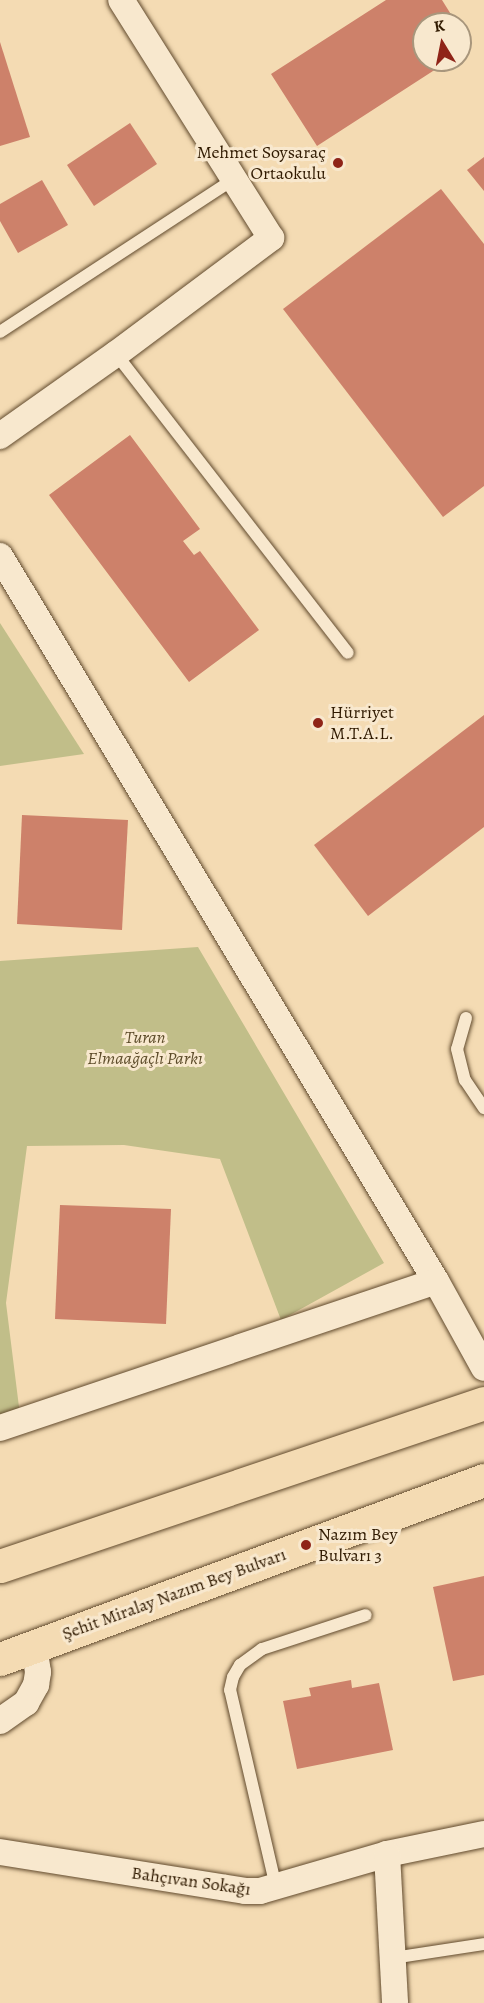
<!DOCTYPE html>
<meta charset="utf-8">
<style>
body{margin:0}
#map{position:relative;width:484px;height:2003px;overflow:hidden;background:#f4dbb3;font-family:Alegreya,serif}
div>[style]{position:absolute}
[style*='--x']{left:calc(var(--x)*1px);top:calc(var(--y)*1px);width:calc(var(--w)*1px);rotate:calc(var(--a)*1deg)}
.green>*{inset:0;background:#c1be89}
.building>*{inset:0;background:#cd816a}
.roads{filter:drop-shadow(0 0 2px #614a2d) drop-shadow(0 0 2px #614a2d)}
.lane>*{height:12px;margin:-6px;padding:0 6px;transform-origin:6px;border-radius:6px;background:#f8e8ce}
.street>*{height:26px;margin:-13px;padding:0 13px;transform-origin:13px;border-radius:13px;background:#f8e8ce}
.primary>*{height:33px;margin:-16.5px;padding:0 16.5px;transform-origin:16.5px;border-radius:16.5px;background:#f4dbb3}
.dots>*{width:16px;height:16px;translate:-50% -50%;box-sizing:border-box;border:3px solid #f8e8ce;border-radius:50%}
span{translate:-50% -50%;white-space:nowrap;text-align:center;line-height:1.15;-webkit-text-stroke:6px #f8e8ce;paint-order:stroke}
.poi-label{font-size:18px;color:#301a00}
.right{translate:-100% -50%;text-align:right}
.left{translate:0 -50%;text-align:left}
.park-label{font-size:18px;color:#5c4b29;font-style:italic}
.street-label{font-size:18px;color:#301a00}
.north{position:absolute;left:412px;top:12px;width:60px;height:60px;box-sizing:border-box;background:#f8e8ce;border:2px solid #a8967c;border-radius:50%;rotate:350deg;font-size:16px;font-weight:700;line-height:24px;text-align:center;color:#301a00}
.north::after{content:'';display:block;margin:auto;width:21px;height:27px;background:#8f2418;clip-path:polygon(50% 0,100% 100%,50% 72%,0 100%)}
</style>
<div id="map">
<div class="green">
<i style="clip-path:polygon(0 623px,84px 754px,0 766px)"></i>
<i style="clip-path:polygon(198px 947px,384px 1263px,281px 1320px,220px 1159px,124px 1145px,27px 1146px,6px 1303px,20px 1415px,0 1425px,0 961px)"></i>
</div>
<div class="building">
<i style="clip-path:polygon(386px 0,442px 0,457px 24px,424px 24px,424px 60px,450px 60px,317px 146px,271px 74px)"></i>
<i style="clip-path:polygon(460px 29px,471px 46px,460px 54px)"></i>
<i style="clip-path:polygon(0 42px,30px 137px,0 146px)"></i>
<i style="clip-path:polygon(130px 123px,157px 164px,94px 206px,67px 165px)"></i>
<i style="clip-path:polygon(484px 157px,484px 191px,467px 170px)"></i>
<i style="clip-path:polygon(42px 180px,68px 225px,18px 253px,0 221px,0 204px)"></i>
<i style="clip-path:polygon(441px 189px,484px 244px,484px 486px,443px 517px,283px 309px)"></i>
<i style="clip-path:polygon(130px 435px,200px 529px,183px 541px,194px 555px,200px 551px,259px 630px,189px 682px,49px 495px)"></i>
<i style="clip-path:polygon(484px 715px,484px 827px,368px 916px,314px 845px)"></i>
<i style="clip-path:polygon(22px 815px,128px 820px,122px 930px,17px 924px)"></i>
<i style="clip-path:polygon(60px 1205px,171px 1209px,166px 1324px,55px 1319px)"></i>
<i style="clip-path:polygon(484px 1576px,484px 1675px,453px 1681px,433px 1587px)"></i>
<i style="clip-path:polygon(351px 1680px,352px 1688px,379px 1683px,393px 1750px,297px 1769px,283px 1701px,311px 1696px,309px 1688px)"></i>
</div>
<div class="roads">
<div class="lane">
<i style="--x:0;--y:332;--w:280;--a:-33.2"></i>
<i style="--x:116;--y:354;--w:378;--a:52.2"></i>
<i style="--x:466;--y:1018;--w:32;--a:106"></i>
<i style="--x:457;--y:1049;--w:32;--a:76"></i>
<i style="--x:465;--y:1080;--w:34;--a:56"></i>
<i style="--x:276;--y:1887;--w:202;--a:-103.1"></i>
<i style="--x:230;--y:1690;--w:13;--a:-77"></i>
<i style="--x:233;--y:1677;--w:14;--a:-60"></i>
<i style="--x:240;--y:1665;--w:27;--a:-36"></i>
<i style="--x:262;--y:1649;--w:109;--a:-18.1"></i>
<i style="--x:393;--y:1958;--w:92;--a:-8.7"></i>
</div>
<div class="street">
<i style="--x:0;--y:436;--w:142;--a:-35.3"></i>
<i style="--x:116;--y:354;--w:194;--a:-36.8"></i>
<i style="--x:271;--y:238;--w:281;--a:-122.2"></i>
<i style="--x:0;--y:556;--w:846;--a:58.98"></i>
<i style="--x:436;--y:1281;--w:99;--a:61.1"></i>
<i style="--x:0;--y:1428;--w:460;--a:-18.6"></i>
<i style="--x:0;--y:1721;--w:32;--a:-35"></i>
<i style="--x:26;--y:1703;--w:21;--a:-61"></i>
<i style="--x:36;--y:1685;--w:13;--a:-81"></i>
<i style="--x:38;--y:1672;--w:26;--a:-99"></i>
<i style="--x:0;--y:1852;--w:248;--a:9"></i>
<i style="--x:245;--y:1891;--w:15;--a:0"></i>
<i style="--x:260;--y:1891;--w:132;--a:-16.2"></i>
<i style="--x:387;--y:1854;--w:99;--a:-11.7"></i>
<i style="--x:387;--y:1854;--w:149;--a:86.9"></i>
</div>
<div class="primary">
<i style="--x:0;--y:1566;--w:511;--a:-18.61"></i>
<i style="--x:0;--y:1659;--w:516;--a:-20.3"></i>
</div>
</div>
<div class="dots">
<i style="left:338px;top:163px;background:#8f2418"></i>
<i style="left:318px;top:723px;background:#8f2418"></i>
<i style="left:306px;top:1545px;background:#8f2418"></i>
</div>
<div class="poi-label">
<span class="right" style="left:326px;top:163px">Mehmet Soysaraç<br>Ortaokulu</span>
<span class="left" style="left:330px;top:723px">Hürriyet<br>M.T.A.L.</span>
<span class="left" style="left:318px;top:1545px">Nazım Bey<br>Bulvarı 3</span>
</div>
<div class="park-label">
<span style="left:145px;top:1048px">Turan<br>Elmaağaçlı Parkı</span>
</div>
<div class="street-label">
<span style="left:174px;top:1594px;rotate:-20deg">Şehit Miralay Nazım Bey Bulvarı</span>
<span style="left:191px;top:1881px;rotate:8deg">Bahçıvan Sokağı</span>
</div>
<div class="north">K</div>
</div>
